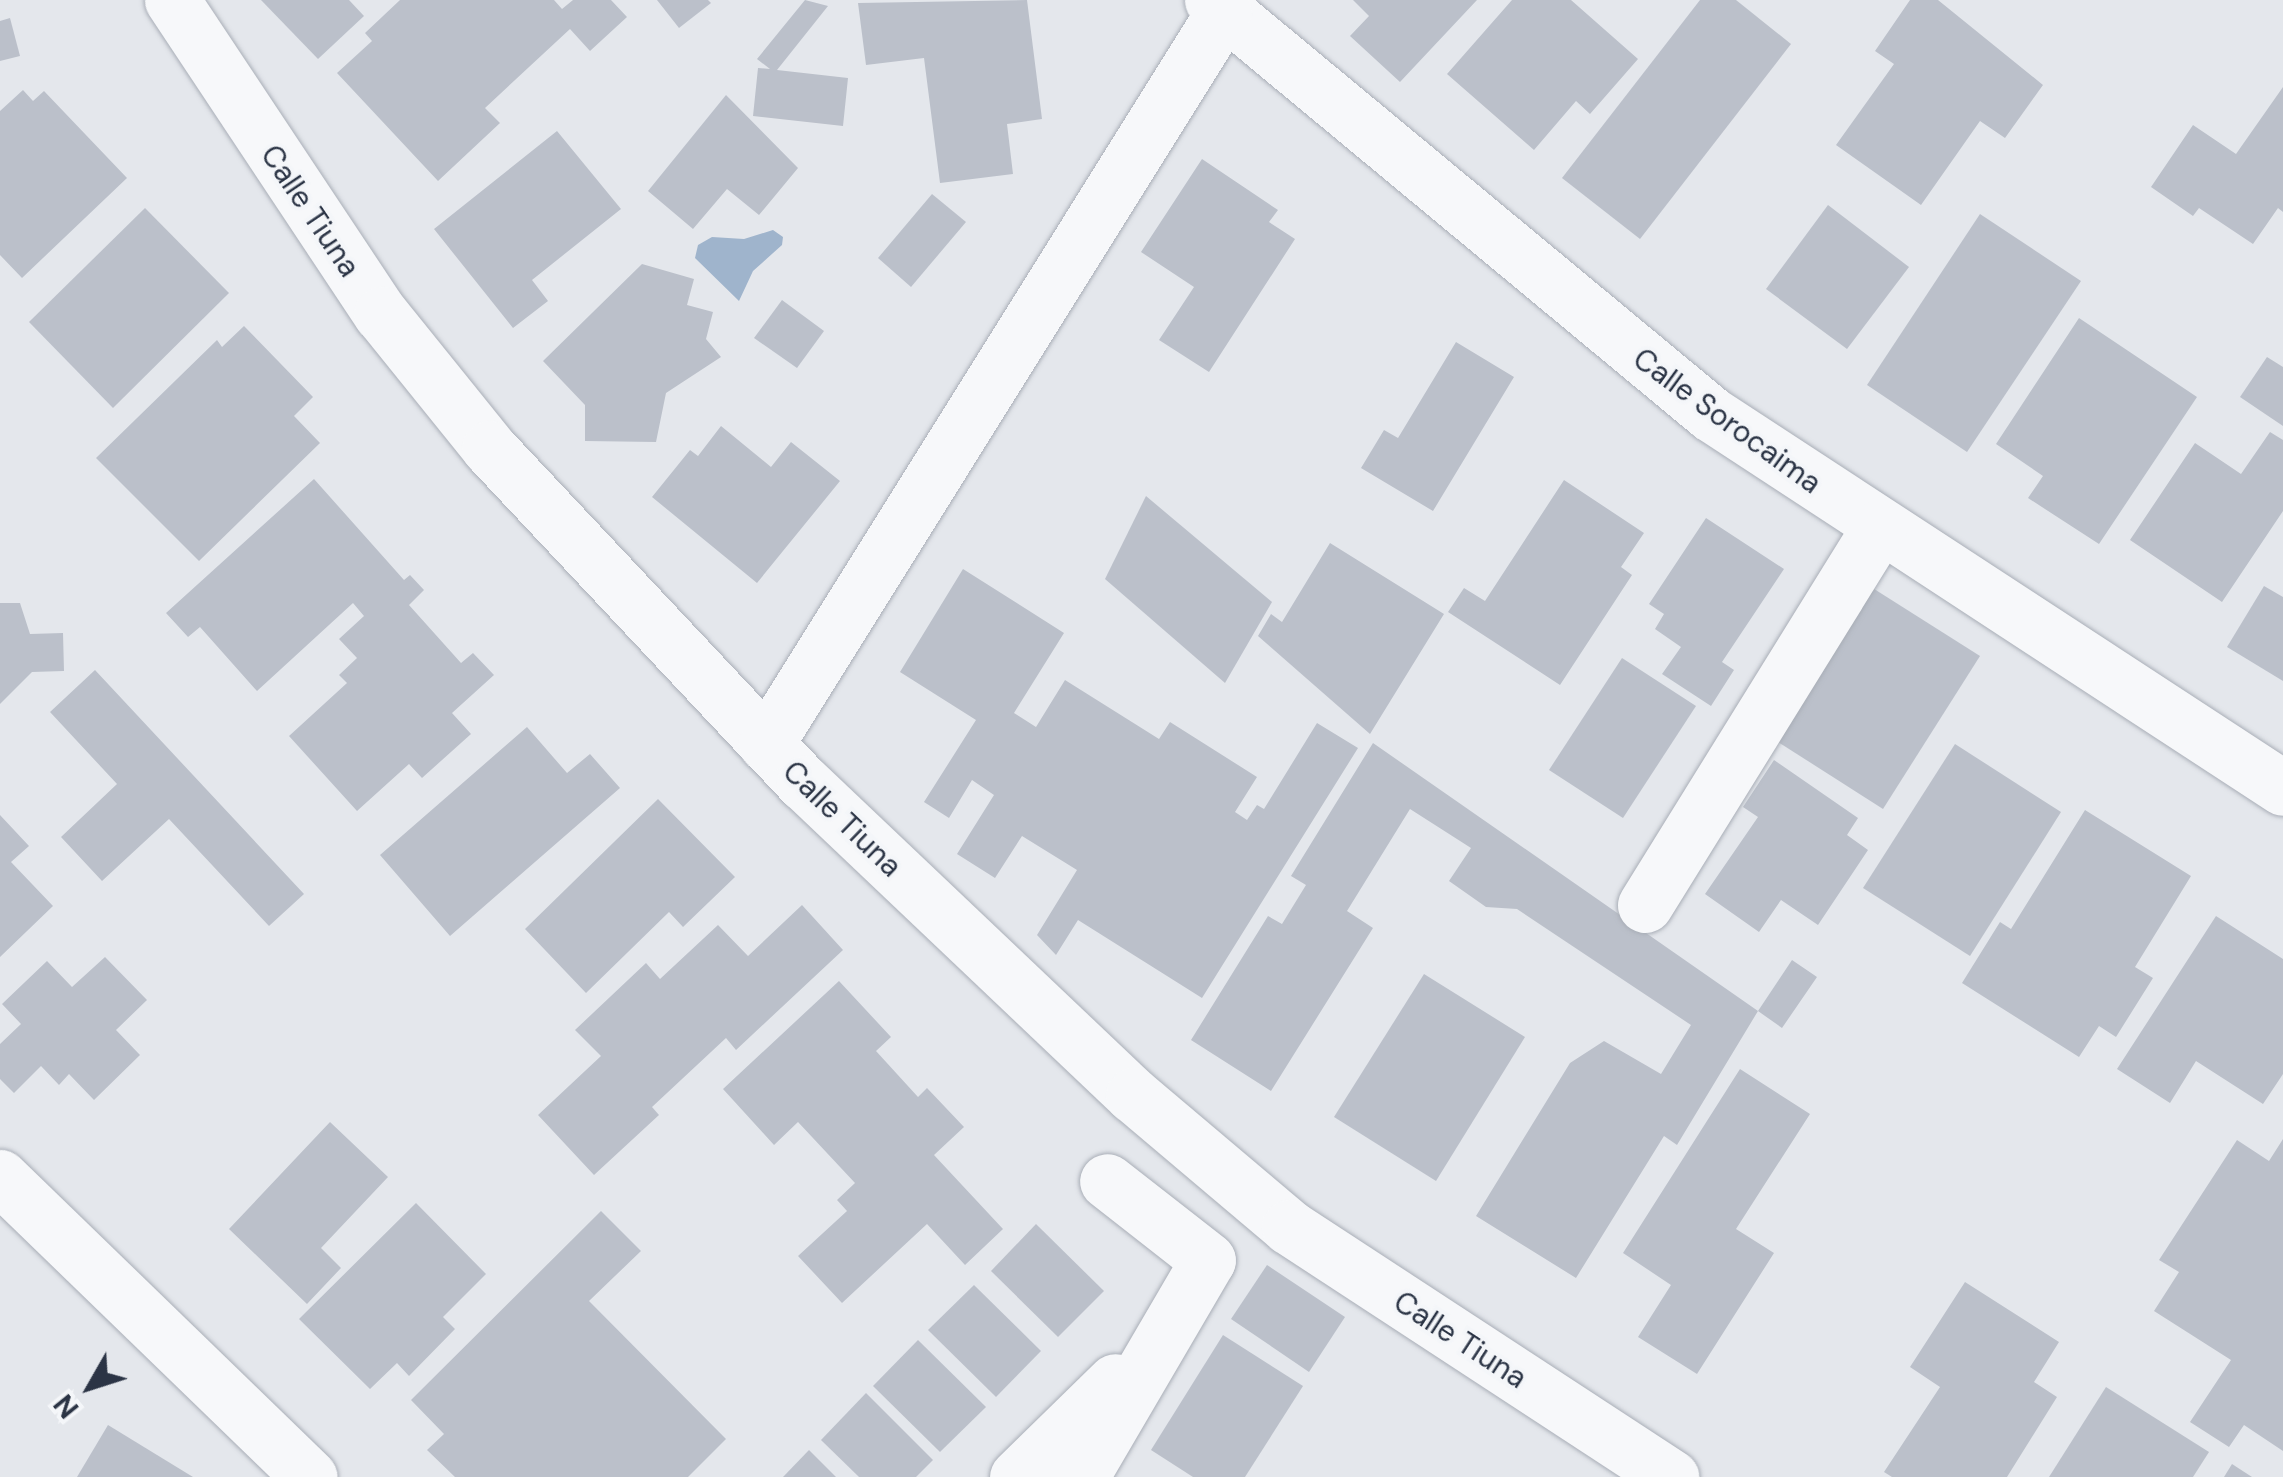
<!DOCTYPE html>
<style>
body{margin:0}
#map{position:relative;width:2283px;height:1477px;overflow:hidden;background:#e4e7ec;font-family:"DM Sans",sans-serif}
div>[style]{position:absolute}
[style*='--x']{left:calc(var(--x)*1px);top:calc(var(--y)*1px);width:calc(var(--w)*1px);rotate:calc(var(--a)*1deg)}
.water>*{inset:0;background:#9fb4cc}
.building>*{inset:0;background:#bbc0ca}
.roads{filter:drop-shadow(0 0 2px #a9aeb7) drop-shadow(0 0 2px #a9aeb7)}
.minor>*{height:55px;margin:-27.5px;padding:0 27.5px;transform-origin:27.5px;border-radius:27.5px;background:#f7f8fa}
span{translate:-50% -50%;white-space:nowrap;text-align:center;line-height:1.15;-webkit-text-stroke:8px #f4f6f9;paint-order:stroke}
.street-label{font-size:30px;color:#2b3445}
.north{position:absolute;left:40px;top:1337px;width:100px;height:100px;-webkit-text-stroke:8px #f4f6f9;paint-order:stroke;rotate:231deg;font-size:28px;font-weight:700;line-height:40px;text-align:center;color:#2b3445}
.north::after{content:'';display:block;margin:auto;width:35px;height:45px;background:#2b3445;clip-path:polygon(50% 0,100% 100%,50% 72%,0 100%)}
</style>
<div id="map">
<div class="water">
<i style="clip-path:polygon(773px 230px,783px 237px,782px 245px,753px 271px,739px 301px,695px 258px,698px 245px,712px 237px,744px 239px)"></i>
</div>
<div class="building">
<i style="clip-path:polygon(261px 0,349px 0,364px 16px,318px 59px)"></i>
<i style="clip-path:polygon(400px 0,554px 0,562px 9px,573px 0,611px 0,627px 17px,590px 51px,570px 29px,485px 108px,500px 123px,438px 181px,337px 73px,372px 41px,365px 33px)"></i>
<i style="clip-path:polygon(657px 0,708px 0,711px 3px,679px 28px)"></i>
<i style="clip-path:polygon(805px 0,828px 6px,777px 70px,848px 78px,843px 126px,753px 116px,758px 68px,770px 69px,757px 59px)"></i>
<i style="clip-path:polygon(1027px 0,1042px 119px,1007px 124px,1013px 174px,940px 183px,924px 58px,866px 65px,858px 3px)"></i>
<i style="clip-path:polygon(1353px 0,1477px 0,1400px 82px,1350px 36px,1369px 16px)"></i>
<i style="clip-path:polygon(1512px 0,1571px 0,1638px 59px,1590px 114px,1576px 101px,1534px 150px,1447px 74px)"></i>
<i style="clip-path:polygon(1700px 0,1736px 0,1791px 44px,1640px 239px,1562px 178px)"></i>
<i style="clip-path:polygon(1910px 0,1938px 0,2043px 85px,2005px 138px,1980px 121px,1921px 205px,1836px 145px,1894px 64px,1875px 51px)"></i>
<i style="clip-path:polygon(10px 18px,20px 56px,0 61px,0 21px)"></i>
<i style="clip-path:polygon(2283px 87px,2283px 212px,2278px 208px,2253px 244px,2199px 208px,2193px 216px,2151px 187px,2193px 125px,2236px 154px)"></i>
<i style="clip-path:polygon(23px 90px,33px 101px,44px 91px,127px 178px,22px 278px,0 255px,0 111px)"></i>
<i style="clip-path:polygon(726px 95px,798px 168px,759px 215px,727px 189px,693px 229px,648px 191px)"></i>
<i style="clip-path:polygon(557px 131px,621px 209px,532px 280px,548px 301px,513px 328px,434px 229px)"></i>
<i style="clip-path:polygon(1202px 159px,1278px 210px,1269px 222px,1295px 239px,1209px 372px,1159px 340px,1194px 287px,1141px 252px)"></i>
<i style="clip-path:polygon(932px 194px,966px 222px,911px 287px,878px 258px)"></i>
<i style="clip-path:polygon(1828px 205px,1909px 267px,1847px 349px,1766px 289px)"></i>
<i style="clip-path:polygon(145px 208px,229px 293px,113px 408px,29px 322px)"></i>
<i style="clip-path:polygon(1980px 214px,2081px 281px,1967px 452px,1867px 385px)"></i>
<i style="clip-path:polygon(642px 264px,694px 279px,687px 305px,713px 312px,706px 339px,721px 357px,666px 393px,656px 442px,585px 441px,585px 405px,543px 361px)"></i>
<i style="clip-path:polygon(782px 300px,824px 331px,797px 368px,754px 338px)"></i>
<i style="clip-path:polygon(2079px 318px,2197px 397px,2099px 544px,2028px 498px,2043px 476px,1996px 444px)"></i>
<i style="clip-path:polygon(244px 326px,313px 397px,294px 416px,320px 443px,199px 561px,96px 458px,217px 340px,222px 347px)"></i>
<i style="clip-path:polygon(1456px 342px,1514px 377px,1433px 511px,1361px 468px,1384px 430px,1398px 438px)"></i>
<i style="clip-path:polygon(2267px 357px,2283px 367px,2283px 426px,2240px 397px)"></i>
<i style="clip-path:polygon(721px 426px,771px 467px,791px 442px,840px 481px,757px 583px,652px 497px,690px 450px,698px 456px)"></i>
<i style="clip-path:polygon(2270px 432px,2283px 440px,2283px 511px,2222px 602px,2130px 540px,2195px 443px,2241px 474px)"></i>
<i style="clip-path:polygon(314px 479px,404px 580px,410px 575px,424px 590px,409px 605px,461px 663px,473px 653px,494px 675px,452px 713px,471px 734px,422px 778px,409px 764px,357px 811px,289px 736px,347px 683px,339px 675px,357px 658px,339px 639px,364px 616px,353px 603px,257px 691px,200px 627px,188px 637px,166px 613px)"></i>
<i style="clip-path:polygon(1564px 480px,1644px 533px,1621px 567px,1632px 575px,1560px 685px,1448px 612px,1464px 588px,1485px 601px)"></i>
<i style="clip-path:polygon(1146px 496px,1272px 602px,1225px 683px,1105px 579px)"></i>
<i style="clip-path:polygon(1706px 518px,1784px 569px,1722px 662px,1734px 670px,1711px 706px,1662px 674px,1681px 647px,1655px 629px,1664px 614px,1649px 604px)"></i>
<i style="clip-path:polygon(1330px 543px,1444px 614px,1370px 734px,1258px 636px,1271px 614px,1282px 622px)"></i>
<i style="clip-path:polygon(963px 569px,1064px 633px,1014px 713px,1036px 727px,1065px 680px,1159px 739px,1170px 722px,1257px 777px,1235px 812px,1247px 820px,1257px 805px,1264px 809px,1317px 723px,1358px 748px,1202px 998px,1078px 920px,1056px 955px,1037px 935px,1077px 870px,1022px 836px,995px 878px,957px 854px,994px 795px,972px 780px,949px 818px,924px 802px,976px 720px,900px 672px)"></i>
<i style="clip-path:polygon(2264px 586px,2283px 597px,2283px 681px,2227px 647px)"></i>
<i style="clip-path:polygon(1871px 587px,1980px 656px,1883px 809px,1775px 740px)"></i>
<i style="clip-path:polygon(0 603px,20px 603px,30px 634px,63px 633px,64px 671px,32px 672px,0 704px)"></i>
<i style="clip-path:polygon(1622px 658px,1696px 706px,1623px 818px,1549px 770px)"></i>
<i style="clip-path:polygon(95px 670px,304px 894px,269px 926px,169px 819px,102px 881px,61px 837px,117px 784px,50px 712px)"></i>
<i style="clip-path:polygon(527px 727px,567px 773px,590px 754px,620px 788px,450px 936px,380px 855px)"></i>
<i style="clip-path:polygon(1373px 743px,1758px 1011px,1792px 960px,1817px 977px,1782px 1028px,1758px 1011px,1677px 1145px,1664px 1136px,1576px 1278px,1476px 1216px,1570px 1063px,1604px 1041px,1661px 1074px,1691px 1025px,1517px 909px,1486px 907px,1449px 881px,1471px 848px,1410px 809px,1347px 911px,1373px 928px,1271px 1091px,1191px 1040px,1268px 916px,1282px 924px,1306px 885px,1291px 876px)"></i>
<i style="clip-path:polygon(1955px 744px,2061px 812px,1970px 956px,1863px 888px)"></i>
<i style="clip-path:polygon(1774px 760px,1858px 818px,1847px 835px,1868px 850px,1818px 925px,1781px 900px,1759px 932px,1705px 894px,1758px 817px,1743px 807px)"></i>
<i style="clip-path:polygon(658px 799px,735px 877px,683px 927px,669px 912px,586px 993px,525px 929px)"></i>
<i style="clip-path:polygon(2085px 810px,2191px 876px,2135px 967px,2153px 978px,2116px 1037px,2099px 1026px,2079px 1057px,1962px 983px,2000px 922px,2011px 929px)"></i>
<i style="clip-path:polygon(0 815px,29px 846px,11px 862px,53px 906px,0 957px)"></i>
<i style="clip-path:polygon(802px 905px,843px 950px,736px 1050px,726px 1038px,652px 1107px,659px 1115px,594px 1175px,538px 1115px,601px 1056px,575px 1030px,646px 963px,660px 979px,718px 925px,748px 956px)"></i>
<i style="clip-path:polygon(2216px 916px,2283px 959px,2283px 1074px,2263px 1104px,2196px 1061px,2170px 1103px,2117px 1069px)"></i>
<i style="clip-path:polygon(105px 957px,147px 1000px,116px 1030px,140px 1055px,94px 1100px,69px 1074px,59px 1085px,41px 1066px,14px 1093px,0 1079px,0 1044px,21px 1024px,2px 1004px,47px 961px,72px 987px)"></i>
<i style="clip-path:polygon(1424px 974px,1525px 1037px,1436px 1181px,1334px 1117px)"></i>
<i style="clip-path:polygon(839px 981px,891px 1037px,876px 1051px,918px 1097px,927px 1088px,964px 1127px,934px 1155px,1003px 1229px,965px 1265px,927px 1224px,842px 1303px,798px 1256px,847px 1211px,837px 1200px,855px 1183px,798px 1122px,774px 1145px,723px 1089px)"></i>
<i style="clip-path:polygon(1740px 1069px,1810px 1114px,1736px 1229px,1774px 1253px,1697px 1374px,1638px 1337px,1671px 1285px,1623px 1253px)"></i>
<i style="clip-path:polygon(330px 1122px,388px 1177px,321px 1248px,341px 1268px,307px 1304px,229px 1229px)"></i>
<i style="clip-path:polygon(2283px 1139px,2283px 1451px,2244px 1425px,2229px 1447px,2190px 1422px,2231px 1360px,2154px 1311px,2179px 1272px,2159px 1260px,2237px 1140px,2269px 1161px)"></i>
<i style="clip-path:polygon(416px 1203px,486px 1274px,443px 1317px,455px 1329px,409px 1376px,397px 1363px,370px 1389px,299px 1319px)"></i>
<i style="clip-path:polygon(601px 1211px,641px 1251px,589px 1301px,726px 1439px,688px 1477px,455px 1477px,427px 1450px,444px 1434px,411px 1400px)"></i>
<i style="clip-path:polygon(1036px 1224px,1104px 1291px,1058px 1337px,991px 1271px)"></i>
<i style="clip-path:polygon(1267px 1265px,1345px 1317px,1309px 1372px,1231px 1319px)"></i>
<i style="clip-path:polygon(1965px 1282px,2059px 1342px,2034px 1382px,2057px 1397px,2007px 1477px,1892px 1477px,1884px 1472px,1940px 1387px,1910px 1367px)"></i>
<i style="clip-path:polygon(974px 1285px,1041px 1351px,996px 1397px,928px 1330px)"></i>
<i style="clip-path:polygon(1223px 1335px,1303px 1386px,1245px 1477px,1193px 1477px,1151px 1450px)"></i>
<i style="clip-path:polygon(918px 1340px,986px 1407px,940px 1452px,873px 1386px)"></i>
<i style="clip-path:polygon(2106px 1387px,2209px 1452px,2193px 1477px,2049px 1477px)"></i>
<i style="clip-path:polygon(866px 1393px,933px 1460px,916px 1477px,859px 1477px,821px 1440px)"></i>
<i style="clip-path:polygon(108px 1425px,193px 1477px,77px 1477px)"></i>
<i style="clip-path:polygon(809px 1450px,836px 1477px,783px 1477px)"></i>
<i style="clip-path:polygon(2232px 1464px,2252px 1477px,2224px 1477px)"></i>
</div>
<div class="roads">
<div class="minor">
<i style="--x:172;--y:0;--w:377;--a:56.4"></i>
<i style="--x:381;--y:314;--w:172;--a:51.1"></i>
<i style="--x:489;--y:448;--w:460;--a:46.8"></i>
<i style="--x:804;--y:783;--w:453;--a:43.5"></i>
<i style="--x:1133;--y:1095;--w:204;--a:40.2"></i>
<i style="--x:1289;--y:1227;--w:457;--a:33.2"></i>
<i style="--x:1212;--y:0;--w:648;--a:39.68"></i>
<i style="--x:1711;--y:414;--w:683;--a:33.18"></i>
<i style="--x:766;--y:744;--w:864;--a:-58"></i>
<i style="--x:1645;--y:905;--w:445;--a:-58.2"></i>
<i style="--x:0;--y:1177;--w:431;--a:44.1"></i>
<i style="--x:1017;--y:1477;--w:137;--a:-44.4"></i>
<i style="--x:1081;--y:1477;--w:251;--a:-59.7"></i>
<i style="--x:1208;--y:1260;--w:128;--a:-142"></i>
</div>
</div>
<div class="street-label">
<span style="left:310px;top:211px;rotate:56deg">Calle Tiuna</span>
<span style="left:1727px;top:421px;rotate:36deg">Calle Sorocaima</span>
<span style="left:842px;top:819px;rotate:44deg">Calle Tiuna</span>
<span style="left:1460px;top:1340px;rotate:33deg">Calle Tiuna</span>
</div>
<div class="north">N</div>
</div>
